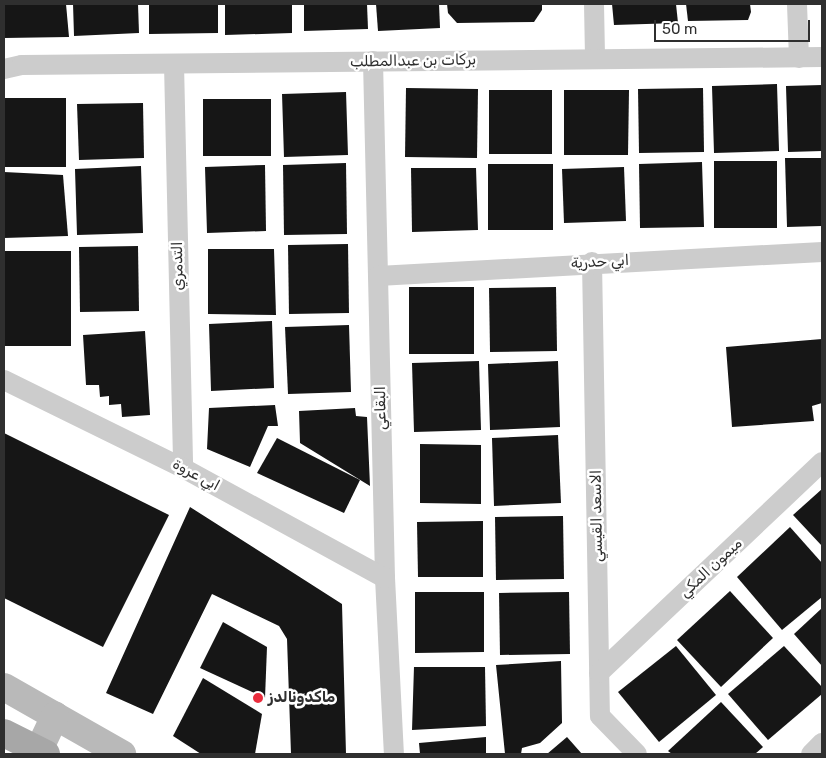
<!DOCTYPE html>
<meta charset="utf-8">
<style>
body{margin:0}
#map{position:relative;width:826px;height:758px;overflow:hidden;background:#fff;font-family:Rubik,Vazirmatn,sans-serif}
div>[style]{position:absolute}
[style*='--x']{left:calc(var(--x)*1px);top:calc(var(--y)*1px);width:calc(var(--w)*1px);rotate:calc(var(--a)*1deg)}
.building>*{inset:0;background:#161616}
.street>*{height:20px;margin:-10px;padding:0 10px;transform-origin:10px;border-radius:10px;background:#ccc}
.secondary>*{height:28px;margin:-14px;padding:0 14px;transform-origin:14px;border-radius:14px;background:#b9b9b9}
.primary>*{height:28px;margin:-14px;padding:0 14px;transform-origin:14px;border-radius:14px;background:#a7a7a7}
.dots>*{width:14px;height:14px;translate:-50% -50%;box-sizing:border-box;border:2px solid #fff;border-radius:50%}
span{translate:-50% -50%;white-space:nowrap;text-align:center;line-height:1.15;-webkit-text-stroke:5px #fff;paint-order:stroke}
.street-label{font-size:15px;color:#2f2f2f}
.poi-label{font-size:15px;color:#2f2f2f;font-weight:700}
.left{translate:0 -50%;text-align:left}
.frame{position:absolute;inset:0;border:5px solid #2f2f2f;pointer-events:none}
.scale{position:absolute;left:654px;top:20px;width:156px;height:22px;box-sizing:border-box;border:2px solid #2f2f2f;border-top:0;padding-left:6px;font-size:15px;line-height:18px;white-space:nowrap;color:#2f2f2f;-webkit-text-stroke:4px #fff;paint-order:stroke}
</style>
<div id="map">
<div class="building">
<i style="clip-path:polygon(4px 4px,66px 4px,69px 37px,4px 38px)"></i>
<i style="clip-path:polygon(73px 4px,138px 4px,139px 33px,74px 36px)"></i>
<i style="clip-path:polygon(149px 4px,218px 4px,218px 33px,149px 34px)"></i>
<i style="clip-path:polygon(225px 4px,292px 4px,292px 33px,225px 35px)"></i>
<i style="clip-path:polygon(304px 4px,367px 4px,368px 29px,304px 31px)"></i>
<i style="clip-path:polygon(376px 4px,439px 4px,440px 28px,378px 31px)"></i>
<i style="clip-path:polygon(447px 4px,542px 4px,542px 10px,534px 22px,457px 23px,448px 13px)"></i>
<i style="clip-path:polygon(612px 4px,676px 4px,678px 23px,614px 25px)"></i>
<i style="clip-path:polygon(686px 4px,750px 4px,751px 12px,748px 20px,688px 21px)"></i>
<i style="clip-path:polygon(777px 84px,779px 151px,714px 153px,712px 86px)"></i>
<i style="clip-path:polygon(822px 85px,822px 151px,788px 152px,786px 86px)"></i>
<i style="clip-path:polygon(406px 88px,478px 89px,477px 158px,405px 157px)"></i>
<i style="clip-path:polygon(703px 88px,704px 152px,639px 153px,638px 89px)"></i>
<i style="clip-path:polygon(489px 90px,552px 90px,552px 154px,489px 154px)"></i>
<i style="clip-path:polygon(564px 90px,629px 90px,628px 155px,564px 155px)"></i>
<i style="clip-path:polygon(346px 92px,348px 155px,284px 157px,282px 94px)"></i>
<i style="clip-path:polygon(4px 98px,66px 98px,66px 167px,4px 167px)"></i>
<i style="clip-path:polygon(203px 99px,271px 99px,271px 156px,203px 156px)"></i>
<i style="clip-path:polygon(143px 103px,144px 158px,79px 160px,77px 104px)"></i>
<i style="clip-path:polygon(785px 158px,822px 158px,822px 226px,787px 227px)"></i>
<i style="clip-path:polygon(714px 161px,777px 161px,777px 228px,714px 228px)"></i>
<i style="clip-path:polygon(702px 162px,704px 227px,640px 228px,639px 164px)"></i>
<i style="clip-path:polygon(346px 163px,347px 234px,284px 235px,283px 165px)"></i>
<i style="clip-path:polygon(488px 164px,553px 164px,553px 230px,488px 230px)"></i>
<i style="clip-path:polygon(265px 165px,266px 231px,207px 233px,205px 167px)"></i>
<i style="clip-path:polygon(141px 166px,143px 233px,77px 235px,75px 169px)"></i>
<i style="clip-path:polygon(624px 167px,626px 221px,564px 223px,562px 169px)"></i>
<i style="clip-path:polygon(411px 168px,476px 168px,478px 230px,412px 232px)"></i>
<i style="clip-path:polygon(4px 172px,63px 175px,68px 236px,4px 238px)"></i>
<i style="clip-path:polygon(348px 244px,349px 313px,289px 314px,288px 245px)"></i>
<i style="clip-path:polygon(138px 246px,139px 311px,80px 312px,79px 247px)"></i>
<i style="clip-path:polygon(208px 249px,274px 249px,276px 315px,208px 314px)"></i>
<i style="clip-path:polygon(4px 251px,71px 251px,71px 346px,4px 346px)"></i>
<i style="clip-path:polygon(409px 287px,474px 287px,474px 354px,409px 354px)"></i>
<i style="clip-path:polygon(556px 287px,557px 351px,490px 352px,489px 288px)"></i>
<i style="clip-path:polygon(272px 321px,274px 388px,211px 391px,209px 324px)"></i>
<i style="clip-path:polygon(349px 325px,351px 392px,288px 394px,285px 327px)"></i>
<i style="clip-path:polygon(145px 331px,150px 415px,122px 417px,121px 404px,109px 405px,109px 396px,100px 397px,99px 385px,86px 385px,83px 335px)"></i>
<i style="clip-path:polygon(822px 339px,822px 403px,812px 406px,814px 421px,732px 427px,726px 347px)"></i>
<i style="clip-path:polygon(479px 361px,481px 430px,414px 432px,412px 363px)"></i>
<i style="clip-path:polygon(558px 361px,560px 427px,490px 430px,488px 364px)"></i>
<i style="clip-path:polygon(275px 405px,278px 426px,268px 426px,250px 467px,207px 449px,209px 408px)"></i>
<i style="clip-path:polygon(355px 408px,356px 416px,367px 417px,370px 486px,300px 443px,299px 411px)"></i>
<i style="clip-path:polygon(4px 433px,169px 515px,103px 647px,4px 598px)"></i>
<i style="clip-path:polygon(558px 435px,561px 503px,494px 506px,492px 438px)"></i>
<i style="clip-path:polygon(277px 438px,360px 480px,344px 513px,257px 473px)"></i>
<i style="clip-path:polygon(420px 444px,481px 445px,481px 504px,420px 503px)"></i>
<i style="clip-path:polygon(822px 489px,822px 546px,793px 515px)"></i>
<i style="clip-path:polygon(190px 507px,342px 604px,346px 754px,291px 754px,287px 639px,279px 626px,212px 594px,153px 714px,106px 693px)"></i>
<i style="clip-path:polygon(563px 516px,564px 579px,496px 580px,495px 517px)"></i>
<i style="clip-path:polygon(483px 521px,483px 577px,418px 577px,417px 522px)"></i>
<i style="clip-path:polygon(790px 527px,822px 563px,822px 597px,782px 630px,737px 577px)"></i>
<i style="clip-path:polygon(730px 591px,773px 638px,721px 687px,677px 640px)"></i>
<i style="clip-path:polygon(415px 592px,484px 592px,484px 652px,415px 653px)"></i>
<i style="clip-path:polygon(569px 592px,570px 654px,500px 655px,499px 593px)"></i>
<i style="clip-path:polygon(822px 608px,822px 666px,794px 634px)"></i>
<i style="clip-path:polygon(223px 622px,267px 647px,265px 698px,200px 668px)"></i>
<i style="clip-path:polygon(676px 646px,716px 695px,659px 742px,618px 692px)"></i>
<i style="clip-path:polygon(784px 646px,822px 687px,822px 694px,768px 740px,728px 694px)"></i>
<i style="clip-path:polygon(561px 661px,562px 723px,540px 743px,522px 748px,521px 754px,505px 754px,496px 665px)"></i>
<i style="clip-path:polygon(414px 667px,485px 667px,486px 726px,412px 730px)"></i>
<i style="clip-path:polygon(203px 678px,262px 714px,255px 754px,201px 754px,173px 736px)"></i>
<i style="clip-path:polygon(721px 702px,763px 747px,755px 754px,672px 754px,668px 751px)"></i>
<i style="clip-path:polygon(486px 737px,486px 754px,420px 754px,419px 743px)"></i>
<i style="clip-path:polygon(567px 737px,582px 754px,547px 754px)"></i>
</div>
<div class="street">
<i style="--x:594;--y:4;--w:54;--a:88.9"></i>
<i style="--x:797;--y:4;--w:54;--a:87.9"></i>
<i style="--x:373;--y:61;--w:517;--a:88.67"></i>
<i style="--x:385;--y:578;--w:176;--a:87.1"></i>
<i style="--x:174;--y:64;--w:404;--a:88.7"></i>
<i style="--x:4;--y:69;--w:18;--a:-13"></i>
<i style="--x:22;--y:65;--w:800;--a:-0.57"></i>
<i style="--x:592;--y:262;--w:454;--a:89"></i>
<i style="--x:600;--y:716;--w:53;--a:45.8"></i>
<i style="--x:378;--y:276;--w:445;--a:-3.1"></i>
<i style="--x:4;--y:380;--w:199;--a:26.2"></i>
<i style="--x:183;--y:468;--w:230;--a:28.6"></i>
<i style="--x:599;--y:673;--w:307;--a:-43.4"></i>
<i style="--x:811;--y:754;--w:16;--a:-45"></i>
</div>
<div class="secondary">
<i style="--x:4;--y:687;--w:136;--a:29.6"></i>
<i style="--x:39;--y:750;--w:38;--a:-65"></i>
</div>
<div class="primary">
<i style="--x:4;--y:733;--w:47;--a:26.6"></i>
</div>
<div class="dots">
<i style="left:258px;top:698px;background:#ea2d3d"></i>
</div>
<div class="street-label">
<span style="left:413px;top:61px;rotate:-1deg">بركات بن عبدالمطلب</span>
<span style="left:600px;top:262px;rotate:-3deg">ابي حدرية</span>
<span style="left:178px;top:266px;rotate:-91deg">التدمري</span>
<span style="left:381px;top:408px;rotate:-91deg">البقاعي</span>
<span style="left:196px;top:475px;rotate:28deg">ابي عروة</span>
<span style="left:597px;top:516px;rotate:-91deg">الاسعد القيسي</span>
<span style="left:711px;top:568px;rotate:-43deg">ميمون المكي</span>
</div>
<div class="poi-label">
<span class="left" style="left:268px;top:698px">ماكدونالدز</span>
</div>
<div class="frame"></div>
<div class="scale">50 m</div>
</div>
